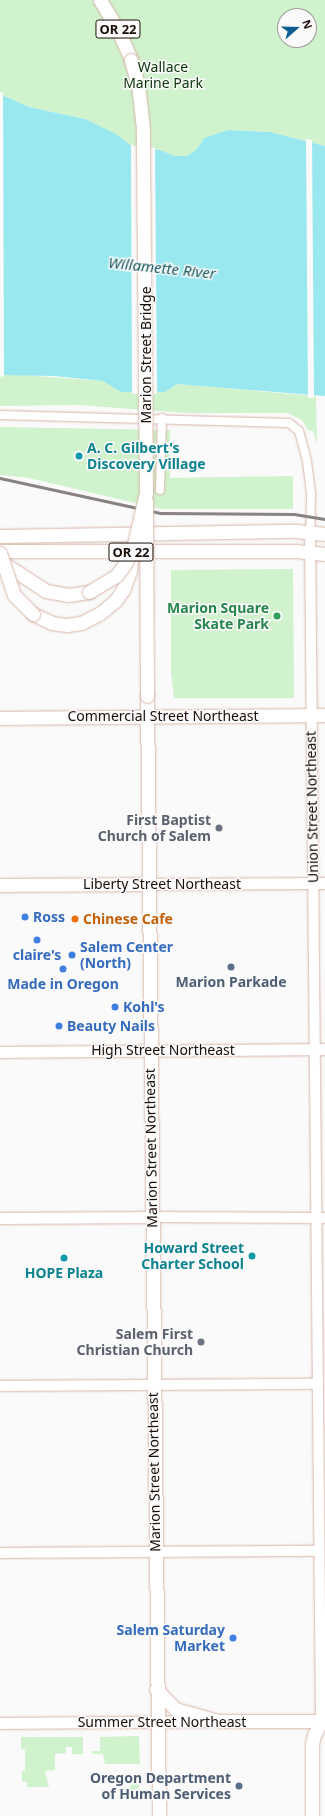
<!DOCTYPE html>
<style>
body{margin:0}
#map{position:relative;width:325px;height:1816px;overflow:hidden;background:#fafafa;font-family:"Noto Sans",sans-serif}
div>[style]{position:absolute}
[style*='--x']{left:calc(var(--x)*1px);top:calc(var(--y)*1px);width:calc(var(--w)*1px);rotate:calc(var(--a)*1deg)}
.green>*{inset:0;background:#d0f2cd}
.water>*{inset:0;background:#99e8ef}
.pier>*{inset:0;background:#fafafa}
.roads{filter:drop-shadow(0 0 1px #d8b6a9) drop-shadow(0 0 1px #d8b6a9)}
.minor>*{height:8px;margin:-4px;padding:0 4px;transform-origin:4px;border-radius:4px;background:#fff}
.tertiary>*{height:10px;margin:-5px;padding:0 5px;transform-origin:5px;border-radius:5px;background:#fff}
.secondary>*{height:11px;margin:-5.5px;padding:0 5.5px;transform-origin:5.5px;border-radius:5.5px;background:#fff}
.primary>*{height:13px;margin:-6.5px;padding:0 6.5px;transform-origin:6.5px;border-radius:6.5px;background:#fff}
.trunk>*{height:13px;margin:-6.5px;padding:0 6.5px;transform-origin:6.5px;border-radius:6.5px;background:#fff}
.rail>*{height:2.5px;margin:-1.25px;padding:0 1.25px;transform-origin:1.25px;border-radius:1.25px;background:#888380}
.bridges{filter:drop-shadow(0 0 1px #d8b6a9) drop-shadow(0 0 1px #d8b6a9)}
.primary-bridge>*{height:13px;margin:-6.5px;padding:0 6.5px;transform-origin:6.5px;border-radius:6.5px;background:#fff}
.trunk-bridge>*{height:13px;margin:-6.5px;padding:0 6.5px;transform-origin:6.5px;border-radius:6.5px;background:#fff}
.dots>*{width:11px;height:11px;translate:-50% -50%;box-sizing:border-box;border:2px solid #fafafa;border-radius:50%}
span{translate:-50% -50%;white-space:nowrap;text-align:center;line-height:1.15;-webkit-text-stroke:3px #fafafa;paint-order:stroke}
.shield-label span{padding:1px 3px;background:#fafafa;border:1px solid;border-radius:3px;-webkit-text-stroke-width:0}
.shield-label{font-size:13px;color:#1a0f0a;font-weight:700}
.park-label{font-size:14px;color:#083407}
.street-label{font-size:14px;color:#1a0f0a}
.culture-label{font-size:14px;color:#0d838f;font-weight:700}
.left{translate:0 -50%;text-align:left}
.right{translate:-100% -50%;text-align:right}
.leisure-label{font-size:14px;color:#27864d;font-weight:700}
.worship-label{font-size:14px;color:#5b616d;font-weight:700}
.shop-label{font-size:14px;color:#366cbe;font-weight:700}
.food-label{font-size:14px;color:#c56008;font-weight:700}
.service-label{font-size:14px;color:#4e5e75;font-weight:700}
.water-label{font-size:15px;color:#11565c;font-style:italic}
.north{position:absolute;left:277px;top:8px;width:40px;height:40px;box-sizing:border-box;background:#fafafa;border:1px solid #a09c9a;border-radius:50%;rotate:70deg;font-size:11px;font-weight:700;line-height:16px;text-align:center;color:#1a0f0a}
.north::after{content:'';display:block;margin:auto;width:14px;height:18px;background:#0e5f91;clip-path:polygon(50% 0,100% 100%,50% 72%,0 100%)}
</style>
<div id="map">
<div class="green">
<i style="clip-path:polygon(evenodd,0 0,325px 0,325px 146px,270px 132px,228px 130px,204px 138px,197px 149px,187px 156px,175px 156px,160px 150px,134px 148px,85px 119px,29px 107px,0 94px,0 0,285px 16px,309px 16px,309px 40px,285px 40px,285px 16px)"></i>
<i style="clip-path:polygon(10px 374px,103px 381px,121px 392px,165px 392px,177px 384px,316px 396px,317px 444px,313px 431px,308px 430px,302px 420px,287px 413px,186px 413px,78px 405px,0 406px,0 375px)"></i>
<i style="clip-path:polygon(0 427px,170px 430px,170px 478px,293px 476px,293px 509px,161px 509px,29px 478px,0 475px)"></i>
<i style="clip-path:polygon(293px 569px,294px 698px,174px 698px,171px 672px,171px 570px)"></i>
<i style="clip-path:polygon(139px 1736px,140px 1764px,105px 1764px,103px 1754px,92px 1754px,92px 1751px,100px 1751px,100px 1737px)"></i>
<i style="clip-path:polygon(21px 1737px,83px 1737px,83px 1754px,72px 1754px,72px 1747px,66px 1747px,66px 1753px,55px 1754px,55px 1770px,45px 1771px,49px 1787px,27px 1787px,27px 1782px,22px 1782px,22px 1771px,25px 1771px,25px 1750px,28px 1749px,21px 1749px)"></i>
<i style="clip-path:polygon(140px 1776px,139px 1787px,128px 1798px,118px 1799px)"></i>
</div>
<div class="water">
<i style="clip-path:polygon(0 94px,29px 107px,85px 119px,116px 134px,134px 148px,160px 150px,175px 156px,187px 156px,197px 149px,204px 138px,228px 130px,270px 132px,325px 146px,325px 396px,177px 384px,165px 392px,121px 392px,103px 381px,54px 376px,0 375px)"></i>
</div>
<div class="pier">
<i style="clip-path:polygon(0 92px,3px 93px,4px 376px,0 377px)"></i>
<i style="clip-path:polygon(306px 139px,312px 140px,314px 398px,308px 398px)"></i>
<i style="clip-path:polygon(131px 144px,134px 146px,155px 148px,157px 394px,132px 394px)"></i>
</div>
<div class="roads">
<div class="minor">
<i style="--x:0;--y:415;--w:289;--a:1.6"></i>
<i style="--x:289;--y:423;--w:13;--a:39"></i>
<i style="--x:299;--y:431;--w:31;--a:75"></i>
<i style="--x:307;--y:461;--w:32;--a:83"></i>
<i style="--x:311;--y:493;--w:39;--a:91"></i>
<i style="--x:160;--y:490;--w:72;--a:-88.4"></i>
</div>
<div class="tertiary">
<i style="--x:310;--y:532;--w:1189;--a:89.47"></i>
<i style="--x:152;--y:1217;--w:173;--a:0.3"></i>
<i style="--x:0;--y:1386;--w:318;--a:-0.4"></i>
<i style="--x:0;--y:1553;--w:319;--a:-0.4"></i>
</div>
<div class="secondary">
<i style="--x:148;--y:884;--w:177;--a:-0.3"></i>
<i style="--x:0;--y:1052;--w:325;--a:-0.5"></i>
<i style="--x:0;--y:1218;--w:152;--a:-0.4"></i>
<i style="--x:0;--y:1723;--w:209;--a:-0.5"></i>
</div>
<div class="primary">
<i style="--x:147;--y:696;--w:1120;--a:89.39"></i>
<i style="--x:0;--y:718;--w:325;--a:-0.5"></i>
<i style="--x:0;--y:885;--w:148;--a:-0.4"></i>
<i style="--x:156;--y:1689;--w:28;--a:46"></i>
<i style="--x:175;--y:1709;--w:45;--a:15.6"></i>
<i style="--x:218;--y:1721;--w:107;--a:0"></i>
<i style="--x:312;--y:1816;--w:72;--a:-90"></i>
<i style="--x:312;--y:1744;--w:9;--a:-77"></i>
<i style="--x:314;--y:1735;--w:16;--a:-63"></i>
</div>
<div class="trunk">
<i style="--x:100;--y:0;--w:33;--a:59"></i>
<i style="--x:117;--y:28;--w:35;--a:66"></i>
<i style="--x:0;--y:536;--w:296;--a:-1"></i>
<i style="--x:296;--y:531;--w:29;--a:6"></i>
<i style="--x:0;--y:551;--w:296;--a:0"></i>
<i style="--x:296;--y:551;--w:29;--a:6"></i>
<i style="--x:0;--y:561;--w:55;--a:33.1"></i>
<i style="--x:46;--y:591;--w:22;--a:10"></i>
<i style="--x:68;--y:595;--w:21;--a:-8"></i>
<i style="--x:33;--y:614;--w:21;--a:25"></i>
<i style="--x:52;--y:623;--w:15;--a:8"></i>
<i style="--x:67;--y:625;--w:14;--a:-8"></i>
<i style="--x:81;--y:623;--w:20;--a:-27"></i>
<i style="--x:99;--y:614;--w:21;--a:-39"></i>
<i style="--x:115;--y:601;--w:14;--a:-54"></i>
<i style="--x:123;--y:590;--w:20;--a:-70"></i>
<i style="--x:130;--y:571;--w:20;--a:-84"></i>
</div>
</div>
<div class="rail">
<i style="--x:0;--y:478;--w:165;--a:12.3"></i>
<i style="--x:161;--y:513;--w:133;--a:0.4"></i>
<i style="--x:294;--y:514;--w:31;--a:9"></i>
</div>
<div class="bridges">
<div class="primary-bridge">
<i style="--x:146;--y:501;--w:195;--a:89.7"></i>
</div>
<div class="trunk-bridge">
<i style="--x:0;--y:553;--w:44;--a:71.6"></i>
<i style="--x:14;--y:595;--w:27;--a:45"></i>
<i style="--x:89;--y:592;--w:31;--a:-31"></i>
<i style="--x:116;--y:576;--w:17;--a:-54"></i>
<i style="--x:126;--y:562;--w:20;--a:-66"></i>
<i style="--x:134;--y:544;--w:52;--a:-76.8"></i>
<i style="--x:146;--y:493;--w:365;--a:-90.5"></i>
<i style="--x:143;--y:128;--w:43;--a:-96.6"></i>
<i style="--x:138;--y:85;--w:26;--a:-106"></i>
</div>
</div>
<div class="dots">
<i style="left:79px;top:456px;background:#0f9aa8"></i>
<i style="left:277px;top:616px;background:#2e9e5b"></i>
<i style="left:219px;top:828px;background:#6b7280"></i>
<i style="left:25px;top:917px;background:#3f7fe0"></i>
<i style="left:75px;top:919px;background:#e8710a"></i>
<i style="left:37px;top:940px;background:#3f7fe0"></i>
<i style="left:72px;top:955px;background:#3f7fe0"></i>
<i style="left:231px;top:967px;background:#5c6f8a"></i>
<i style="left:63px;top:969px;background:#3f7fe0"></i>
<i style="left:115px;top:1007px;background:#3f7fe0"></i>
<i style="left:59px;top:1026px;background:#3f7fe0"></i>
<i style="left:252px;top:1256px;background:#0f9aa8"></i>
<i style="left:64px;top:1258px;background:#0f9aa8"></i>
<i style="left:201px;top:1342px;background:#6b7280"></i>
<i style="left:233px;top:1638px;background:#3f7fe0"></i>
<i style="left:239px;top:1786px;background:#5c6f8a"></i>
</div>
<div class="shield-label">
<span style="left:118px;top:29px">OR 22</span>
<span style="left:131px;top:552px">OR 22</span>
</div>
<div class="park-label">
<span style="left:163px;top:75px">Wallace<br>Marine Park</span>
</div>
<div class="street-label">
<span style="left:146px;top:355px;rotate:-90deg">Marion Street Bridge</span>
<span style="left:163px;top:716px">Commercial Street Northeast</span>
<span style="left:312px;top:807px;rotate:-91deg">Union Street Northeast</span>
<span style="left:162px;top:884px">Liberty Street Northeast</span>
<span style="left:163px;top:1050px">High Street Northeast</span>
<span style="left:151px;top:1148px;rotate:-91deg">Marion Street Northeast</span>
<span style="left:154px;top:1472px;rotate:-91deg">Marion Street Northeast</span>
<span style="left:162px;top:1722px">Summer Street Northeast</span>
</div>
<div class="culture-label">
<span class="left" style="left:87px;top:456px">A. C. Gilbert's<br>Discovery Village</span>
<span class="right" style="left:244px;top:1256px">Howard Street<br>Charter School</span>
<span style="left:64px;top:1273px">HOPE Plaza</span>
</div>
<div class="leisure-label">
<span class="right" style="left:269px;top:616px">Marion Square<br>Skate Park</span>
</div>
<div class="worship-label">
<span class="right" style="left:211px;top:828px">First Baptist<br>Church of Salem</span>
<span class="right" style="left:193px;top:1342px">Salem First<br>Christian Church</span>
</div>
<div class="shop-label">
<span class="left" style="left:33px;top:917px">Ross</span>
<span class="left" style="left:80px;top:955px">Salem Center<br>(North)</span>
<span style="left:37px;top:955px">claire's</span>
<span style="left:63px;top:984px">Made in Oregon</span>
<span class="left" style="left:123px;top:1007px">Kohl's</span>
<span class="left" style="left:67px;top:1026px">Beauty Nails</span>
<span class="right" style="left:225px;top:1638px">Salem Saturday<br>Market</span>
</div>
<div class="food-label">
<span class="left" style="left:83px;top:919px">Chinese Cafe</span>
</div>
<div class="service-label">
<span style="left:231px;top:982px">Marion Parkade</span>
<span class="right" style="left:231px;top:1786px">Oregon Department<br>of Human Services</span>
</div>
<div class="water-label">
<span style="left:162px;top:268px;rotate:6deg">Willamette River</span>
</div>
<div class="north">N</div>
</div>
